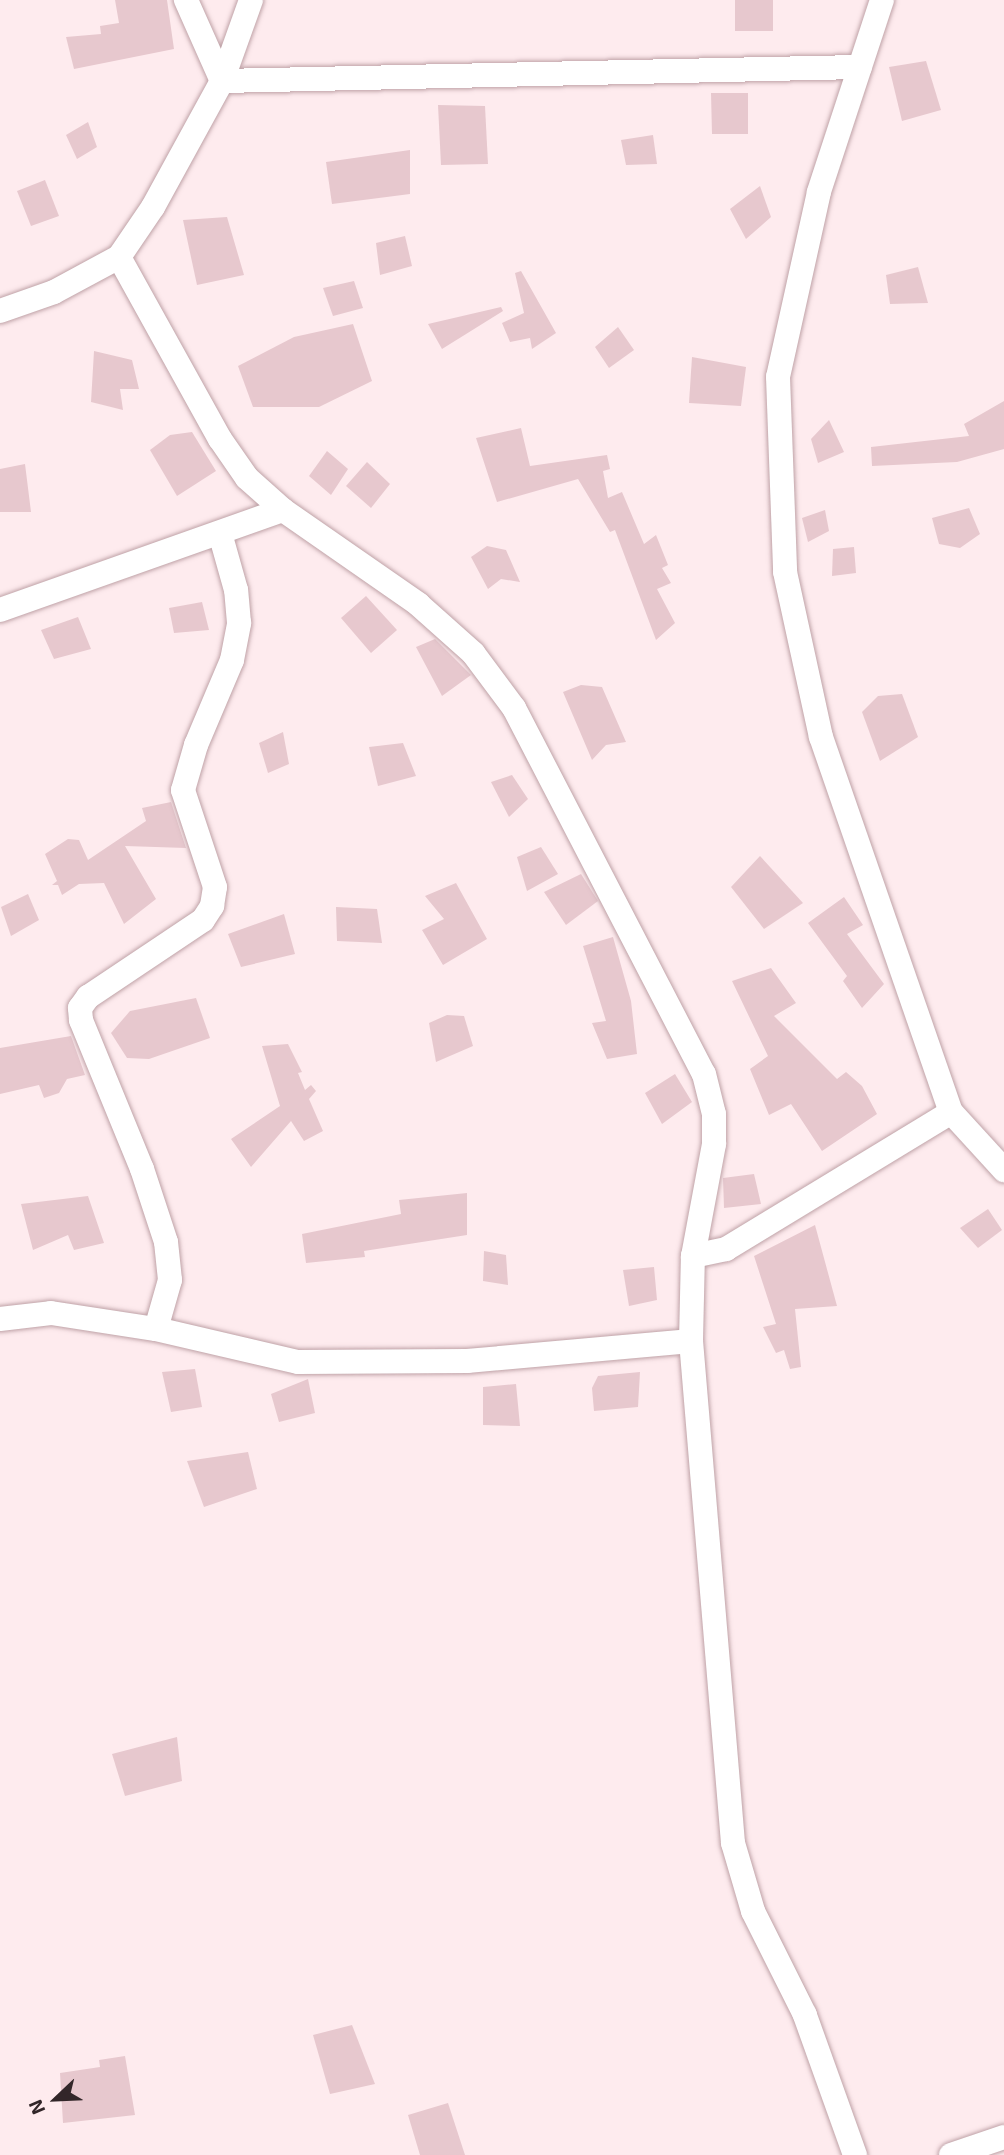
<!DOCTYPE html>
<style>
body{margin:0}
#map{position:relative;width:1004px;height:2155px;overflow:hidden;background:#feebee;font-family:"Exo 2",sans-serif}
div>[style]{position:absolute}
[style*='--x']{left:calc(var(--x)*1px);top:calc(var(--y)*1px);width:calc(var(--w)*1px);rotate:calc(var(--a)*1deg)}
.building>*{inset:0;background:#e7c8ce}
.roads{filter:drop-shadow(0 0 2px #bfa2a7) drop-shadow(0 0 2px #bfa2a7)}
.street>*{height:24px;margin:-12px;padding:0 12px;transform-origin:12px;border-radius:12px;background:#fff}
span{translate:-50% -50%;white-space:nowrap;text-align:center;line-height:1.15;-webkit-text-stroke:7px #feebee;paint-order:stroke}
.north{position:absolute;left:21px;top:2064px;width:70px;height:70px;-webkit-text-stroke:5px #feebee;paint-order:stroke;rotate:247deg;font-size:19px;font-weight:700;line-height:28px;text-align:center;color:#322629}
.north::after{content:'';display:block;margin:auto;width:24px;height:32px;background:#322629;clip-path:polygon(50% 0,100% 100%,50% 72%,0 100%)}
</style>
<div id="map">
<div class="building">
<i style="clip-path:polygon(115px 0,167px 0,174px 49px,74px 69px,66px 37px,101px 34px,100px 26px,119px 23px)"></i>
<i style="clip-path:polygon(735px 0,773px 0,773px 31px,735px 31px)"></i>
<i style="clip-path:polygon(926px 61px,941px 110px,902px 121px,889px 67px)"></i>
<i style="clip-path:polygon(711px 93px,748px 93px,748px 134px,712px 134px)"></i>
<i style="clip-path:polygon(438px 105px,485px 106px,488px 164px,441px 165px)"></i>
<i style="clip-path:polygon(88px 122px,97px 147px,77px 159px,66px 135px)"></i>
<i style="clip-path:polygon(653px 135px,657px 164px,626px 165px,621px 140px)"></i>
<i style="clip-path:polygon(410px 150px,410px 194px,332px 204px,326px 162px)"></i>
<i style="clip-path:polygon(45px 180px,59px 216px,31px 226px,17px 191px)"></i>
<i style="clip-path:polygon(760px 186px,771px 217px,746px 239px,730px 209px)"></i>
<i style="clip-path:polygon(227px 217px,244px 275px,197px 285px,183px 220px)"></i>
<i style="clip-path:polygon(405px 236px,412px 266px,380px 275px,376px 243px)"></i>
<i style="clip-path:polygon(918px 267px,928px 303px,890px 304px,886px 275px)"></i>
<i style="clip-path:polygon(521px 271px,556px 333px,532px 349px,530px 338px,510px 342px,502px 323px,524px 313px,515px 273px)"></i>
<i style="clip-path:polygon(354px 281px,363px 308px,333px 316px,323px 288px)"></i>
<i style="clip-path:polygon(501px 307px,503px 311px,442px 349px,428px 324px)"></i>
<i style="clip-path:polygon(353px 324px,372px 381px,319px 407px,253px 407px,238px 366px,294px 337px)"></i>
<i style="clip-path:polygon(618px 327px,634px 350px,609px 368px,595px 347px)"></i>
<i style="clip-path:polygon(94px 351px,132px 360px,139px 389px,120px 389px,123px 410px,91px 402px)"></i>
<i style="clip-path:polygon(692px 357px,746px 367px,741px 406px,689px 403px)"></i>
<i style="clip-path:polygon(1004px 401px,1004px 449px,957px 462px,872px 466px,871px 447px,969px 436px,964px 424px)"></i>
<i style="clip-path:polygon(829px 420px,844px 452px,818px 463px,811px 439px)"></i>
<i style="clip-path:polygon(521px 428px,530px 466px,607px 455px,610px 469px,603px 471px,608px 498px,622px 492px,644px 544px,656px 535px,668px 565px,662px 568px,671px 583px,657px 589px,675px 623px,656px 640px,615px 530px,610px 532px,578px 479px,497px 502px,476px 438px)"></i>
<i style="clip-path:polygon(192px 432px,216px 471px,177px 496px,150px 450px,170px 435px)"></i>
<i style="clip-path:polygon(327px 451px,348px 469px,331px 495px,309px 476px)"></i>
<i style="clip-path:polygon(367px 462px,390px 484px,371px 508px,346px 486px)"></i>
<i style="clip-path:polygon(25px 464px,31px 512px,0 512px,0 469px)"></i>
<i style="clip-path:polygon(969px 508px,980px 534px,960px 548px,939px 544px,932px 518px)"></i>
<i style="clip-path:polygon(825px 510px,829px 531px,808px 542px,802px 518px)"></i>
<i style="clip-path:polygon(487px 546px,506px 550px,520px 582px,501px 579px,488px 589px,471px 557px)"></i>
<i style="clip-path:polygon(854px 547px,856px 573px,832px 576px,833px 549px)"></i>
<i style="clip-path:polygon(366px 596px,397px 630px,371px 653px,341px 618px)"></i>
<i style="clip-path:polygon(202px 602px,209px 630px,174px 633px,169px 608px)"></i>
<i style="clip-path:polygon(78px 617px,91px 649px,54px 659px,41px 630px)"></i>
<i style="clip-path:polygon(435px 639px,471px 675px,442px 696px,416px 647px)"></i>
<i style="clip-path:polygon(581px 685px,602px 687px,626px 742px,606px 745px,592px 760px,563px 692px)"></i>
<i style="clip-path:polygon(902px 694px,918px 737px,880px 761px,862px 712px,878px 696px)"></i>
<i style="clip-path:polygon(283px 732px,289px 764px,268px 773px,259px 743px)"></i>
<i style="clip-path:polygon(403px 743px,416px 776px,378px 786px,369px 747px)"></i>
<i style="clip-path:polygon(512px 775px,528px 799px,509px 817px,491px 782px)"></i>
<i style="clip-path:polygon(171px 802px,186px 848px,125px 846px,156px 899px,124px 924px,104px 883px,79px 884px,62px 895px,58px 885px,52px 885px,57px 881px,45px 854px,68px 839px,79px 840px,88px 860px,146px 821px,142px 808px)"></i>
<i style="clip-path:polygon(541px 847px,558px 874px,527px 891px,517px 857px)"></i>
<i style="clip-path:polygon(760px 856px,803px 903px,764px 929px,731px 887px)"></i>
<i style="clip-path:polygon(581px 874px,598px 901px,566px 925px,544px 892px)"></i>
<i style="clip-path:polygon(456px 883px,487px 939px,443px 965px,422px 930px,444px 919px,425px 896px)"></i>
<i style="clip-path:polygon(28px 894px,39px 920px,11px 936px,1px 907px)"></i>
<i style="clip-path:polygon(844px 897px,863px 925px,847px 934px,884px 984px,862px 1008px,843px 981px,847px 976px,808px 923px)"></i>
<i style="clip-path:polygon(336px 907px,377px 909px,382px 943px,337px 941px)"></i>
<i style="clip-path:polygon(284px 914px,295px 954px,241px 967px,228px 934px)"></i>
<i style="clip-path:polygon(613px 937px,631px 1001px,637px 1054px,607px 1059px,592px 1023px,606px 1021px,583px 946px)"></i>
<i style="clip-path:polygon(771px 968px,796px 1003px,774px 1016px,837px 1079px,846px 1072px,862px 1086px,877px 1114px,822px 1151px,791px 1104px,769px 1115px,750px 1069px,768px 1056px,732px 981px)"></i>
<i style="clip-path:polygon(196px 998px,210px 1038px,149px 1059px,127px 1058px,111px 1033px,130px 1011px)"></i>
<i style="clip-path:polygon(447px 1015px,464px 1016px,473px 1046px,436px 1062px,429px 1023px)"></i>
<i style="clip-path:polygon(71px 1036px,85px 1075px,67px 1079px,59px 1093px,44px 1098px,39px 1085px,0 1094px,0 1048px)"></i>
<i style="clip-path:polygon(288px 1044px,302px 1072px,298px 1073px,305px 1090px,311px 1085px,316px 1091px,309px 1099px,323px 1131px,304px 1141px,291px 1121px,251px 1167px,231px 1139px,280px 1106px,262px 1046px)"></i>
<i style="clip-path:polygon(675px 1074px,692px 1102px,662px 1124px,645px 1093px)"></i>
<i style="clip-path:polygon(754px 1174px,761px 1204px,724px 1208px,723px 1178px)"></i>
<i style="clip-path:polygon(467px 1193px,467px 1235px,364px 1251px,365px 1257px,306px 1263px,302px 1234px,401px 1214px,399px 1200px)"></i>
<i style="clip-path:polygon(88px 1196px,104px 1243px,74px 1250px,68px 1235px,33px 1250px,21px 1204px)"></i>
<i style="clip-path:polygon(988px 1209px,1002px 1230px,978px 1248px,960px 1228px)"></i>
<i style="clip-path:polygon(815px 1225px,837px 1306px,795px 1309px,801px 1367px,790px 1369px,784px 1350px,776px 1353px,763px 1327px,776px 1324px,754px 1256px)"></i>
<i style="clip-path:polygon(484px 1251px,506px 1255px,508px 1285px,483px 1281px)"></i>
<i style="clip-path:polygon(654px 1267px,657px 1300px,629px 1306px,623px 1270px)"></i>
<i style="clip-path:polygon(195px 1369px,202px 1407px,171px 1412px,162px 1372px)"></i>
<i style="clip-path:polygon(640px 1372px,638px 1407px,594px 1411px,592px 1388px,598px 1376px)"></i>
<i style="clip-path:polygon(308px 1379px,315px 1413px,279px 1422px,271px 1394px)"></i>
<i style="clip-path:polygon(516px 1384px,520px 1426px,483px 1425px,483px 1387px)"></i>
<i style="clip-path:polygon(248px 1452px,257px 1489px,204px 1507px,187px 1461px)"></i>
<i style="clip-path:polygon(177px 1737px,182px 1781px,125px 1796px,112px 1754px)"></i>
<i style="clip-path:polygon(352px 2025px,375px 2084px,330px 2094px,313px 2035px)"></i>
<i style="clip-path:polygon(125px 2056px,135px 2115px,63px 2123px,60px 2073px,100px 2067px,99px 2060px)"></i>
<i style="clip-path:polygon(448px 2103px,465px 2155px,420px 2155px,408px 2115px)"></i>
</div>
<div class="roads">
<div class="street">
<i style="--x:251;--y:0;--w:86;--a:109.7"></i>
<i style="--x:222;--y:81;--w:638;--a:-1.26"></i>
<i style="--x:882;--y:0;--w:202;--a:108.2"></i>
<i style="--x:819;--y:192;--w:189;--a:102.5"></i>
<i style="--x:778;--y:377;--w:195;--a:87.9"></i>
<i style="--x:785;--y:572;--w:169;--a:77.7"></i>
<i style="--x:821;--y:737;--w:397;--a:70.9"></i>
<i style="--x:951;--y:1112;--w:79;--a:47.6"></i>
<i style="--x:119;--y:257;--w:208;--a:61"></i>
<i style="--x:220;--y:439;--w:47;--a:55.3"></i>
<i style="--x:247;--y:478;--w:48;--a:41.6"></i>
<i style="--x:283;--y:510;--w:165;--a:34.8"></i>
<i style="--x:418;--y:604;--w:74;--a:41.7"></i>
<i style="--x:473;--y:653;--w:69;--a:53.3"></i>
<i style="--x:514;--y:708;--w:412;--a:62.6"></i>
<i style="--x:704;--y:1074;--w:41;--a:76"></i>
<i style="--x:714;--y:1114;--w:30;--a:90"></i>
<i style="--x:714;--y:1144;--w:114;--a:100.6"></i>
<i style="--x:0;--y:311;--w:57;--a:-19.4"></i>
<i style="--x:54;--y:292;--w:74;--a:-28.3"></i>
<i style="--x:119;--y:257;--w:60;--a:-55.8"></i>
<i style="--x:153;--y:207;--w:144;--a:-61.3"></i>
<i style="--x:222;--y:81;--w:89;--a:-114"></i>
<i style="--x:0;--y:610;--w:300;--a:-19.5"></i>
<i style="--x:0;--y:1319;--w:51;--a:-6.7"></i>
<i style="--x:51;--y:1313;--w:106;--a:8.7"></i>
<i style="--x:156;--y:1329;--w:146;--a:13.1"></i>
<i style="--x:298;--y:1362;--w:169;--a:-0.3"></i>
<i style="--x:467;--y:1361;--w:225;--a:-5.1"></i>
<i style="--x:156;--y:1329;--w:51;--a:-74.1"></i>
<i style="--x:170;--y:1280;--w:38;--a:-96"></i>
<i style="--x:166;--y:1242;--w:77;--a:-108.2"></i>
<i style="--x:142;--y:1169;--w:161;--a:-112.3"></i>
<i style="--x:81;--y:1020;--w:12;--a:-95"></i>
<i style="--x:80;--y:1008;--w:14;--a:-54"></i>
<i style="--x:88;--y:997;--w:138;--a:-33.8"></i>
<i style="--x:203;--y:920;--w:17;--a:-57"></i>
<i style="--x:212;--y:906;--w:19;--a:-81"></i>
<i style="--x:215;--y:887;--w:102;--a:-108.3"></i>
<i style="--x:183;--y:790;--w:47;--a:-73.9"></i>
<i style="--x:196;--y:745;--w:92;--a:-67"></i>
<i style="--x:232;--y:660;--w:38;--a:-79"></i>
<i style="--x:239;--y:623;--w:33;--a:-95"></i>
<i style="--x:236;--y:590;--w:59;--a:-105.7"></i>
<i style="--x:855;--y:2155;--w:149;--a:-109.7"></i>
<i style="--x:805;--y:2015;--w:116;--a:-116.6"></i>
<i style="--x:753;--y:1911;--w:71;--a:-106.4"></i>
<i style="--x:733;--y:1843;--w:504;--a:-94.78"></i>
<i style="--x:691;--y:1341;--w:85;--a:-88.7"></i>
<i style="--x:693;--y:1256;--w:34;--a:-12"></i>
<i style="--x:726;--y:1249;--w:263;--a:-31.3"></i>
<i style="--x:951;--y:2155;--w:56;--a:-18.8"></i>
</div>
</div>
<div class="north">N</div>
</div>
